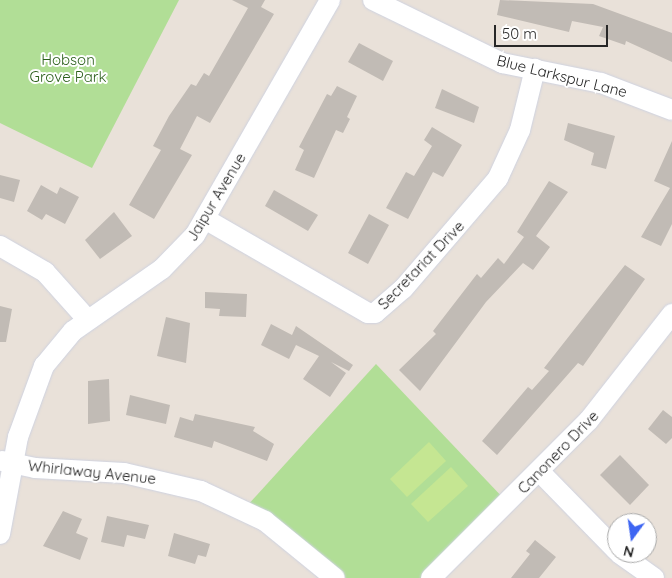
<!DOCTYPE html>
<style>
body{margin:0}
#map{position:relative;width:672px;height:578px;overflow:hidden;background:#e9e1d9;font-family:Quicksand,sans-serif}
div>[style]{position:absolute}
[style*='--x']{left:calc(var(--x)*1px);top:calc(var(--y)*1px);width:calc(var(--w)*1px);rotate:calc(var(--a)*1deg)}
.green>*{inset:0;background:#b1de96}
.pitch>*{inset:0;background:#c5e692}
.building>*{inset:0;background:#c1bbb5}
.roads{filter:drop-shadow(0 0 1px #ced2e0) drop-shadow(0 0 1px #ced2e0)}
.minor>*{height:20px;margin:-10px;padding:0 10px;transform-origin:10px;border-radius:10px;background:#fff}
span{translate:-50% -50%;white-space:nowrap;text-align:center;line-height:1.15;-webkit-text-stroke:4px #fff;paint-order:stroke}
.park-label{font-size:15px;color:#2c5f1c}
.street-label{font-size:15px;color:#272727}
.north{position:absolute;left:607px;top:513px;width:50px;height:50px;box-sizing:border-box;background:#fff;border:1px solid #a9a9a9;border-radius:50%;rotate:194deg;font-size:14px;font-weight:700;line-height:20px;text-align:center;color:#272727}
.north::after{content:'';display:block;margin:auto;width:18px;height:22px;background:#3d65f2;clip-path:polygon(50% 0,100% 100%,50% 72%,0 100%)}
.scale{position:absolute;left:494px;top:25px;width:114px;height:22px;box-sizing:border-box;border:2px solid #272727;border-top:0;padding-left:6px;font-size:15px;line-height:18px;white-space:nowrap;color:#272727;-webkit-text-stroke:4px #fff;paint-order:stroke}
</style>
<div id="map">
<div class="green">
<i style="clip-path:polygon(0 0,179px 0,92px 168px,0 123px)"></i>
<i style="clip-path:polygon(376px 364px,506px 501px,426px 578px,338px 578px,246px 507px)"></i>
</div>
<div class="pitch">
<i style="clip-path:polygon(429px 442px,446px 461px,407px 497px,390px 479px)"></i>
<i style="clip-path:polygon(451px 467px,468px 486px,428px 522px,411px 504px)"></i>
</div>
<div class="building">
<i style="clip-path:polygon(232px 0,265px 0,261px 7px,274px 14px,210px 123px,197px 116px,180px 149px,192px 155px,154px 219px,129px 205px,161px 150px,153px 146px,169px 116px,191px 84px,196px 86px,204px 73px,209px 76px,248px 8px)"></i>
<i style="clip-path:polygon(500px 0,593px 4px,672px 33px,672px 62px,626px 41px,625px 45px,599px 36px,603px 27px,572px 21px,569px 32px,497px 15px)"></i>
<i style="clip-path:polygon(359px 43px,393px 61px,383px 81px,348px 62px)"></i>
<i style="clip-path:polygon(337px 86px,357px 96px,347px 117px,350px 119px,343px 133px,336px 130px,314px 178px,295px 170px,304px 150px,299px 147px,327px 94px,331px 96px)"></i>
<i style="clip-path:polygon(442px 89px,479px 107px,474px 123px,435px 108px)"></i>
<i style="clip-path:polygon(568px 123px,615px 136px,606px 169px,591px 165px,594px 153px,564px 140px)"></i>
<i style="clip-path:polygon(432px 127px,462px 145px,443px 177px,433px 172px,408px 219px,386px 208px,406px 172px,414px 176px,432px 146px,424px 140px)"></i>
<i style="clip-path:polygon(672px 141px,672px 224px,661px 246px,641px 237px,670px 188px,654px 181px)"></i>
<i style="clip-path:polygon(0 175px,20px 180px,14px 202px,0 198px)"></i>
<i style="clip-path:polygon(549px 181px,568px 192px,536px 236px,550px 247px,533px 270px,523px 263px,486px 302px,420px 391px,399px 370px,436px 334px,433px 331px,477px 274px,481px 278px,498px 258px,504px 264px,524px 237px,517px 232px)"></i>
<i style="clip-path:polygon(41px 185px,57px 194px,60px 187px,79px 197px,65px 224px,46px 214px,42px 220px,27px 211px)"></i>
<i style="clip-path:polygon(274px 190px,318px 215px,308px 231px,265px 206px)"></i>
<i style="clip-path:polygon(114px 212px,132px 236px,100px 259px,85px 240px)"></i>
<i style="clip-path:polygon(369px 214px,389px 225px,368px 264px,348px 253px)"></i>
<i style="clip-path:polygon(625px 265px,645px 279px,583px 366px,578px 363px,497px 455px,482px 441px,528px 387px,532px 390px,549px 371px,544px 368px)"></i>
<i style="clip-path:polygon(205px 292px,247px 294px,246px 317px,219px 316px,220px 309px,205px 308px)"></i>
<i style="clip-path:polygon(0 306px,12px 309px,6px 342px,0 342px)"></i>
<i style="clip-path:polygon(166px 317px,190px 323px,186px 363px,157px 356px)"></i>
<i style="clip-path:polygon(271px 324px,292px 335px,296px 326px,353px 365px,349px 371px,331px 362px,346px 373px,330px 397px,303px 379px,319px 356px,296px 345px,289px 359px,261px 345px)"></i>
<i style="clip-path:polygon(109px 379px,110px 421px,88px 424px,88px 381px)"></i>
<i style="clip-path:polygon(130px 395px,170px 405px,166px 424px,126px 415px)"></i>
<i style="clip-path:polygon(663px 410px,672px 417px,672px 438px,666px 444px,648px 429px)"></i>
<i style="clip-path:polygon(195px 414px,255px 427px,253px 431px,274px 444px,267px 461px,214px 441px,212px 448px,174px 437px,180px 417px,193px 421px)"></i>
<i style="clip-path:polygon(620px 455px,649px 485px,630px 505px,600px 475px)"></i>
<i style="clip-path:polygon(63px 511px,82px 519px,76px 533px,88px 538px,80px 560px,43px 546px)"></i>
<i style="clip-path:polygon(107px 516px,149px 525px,145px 539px,127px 535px,124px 547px,101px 542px)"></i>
<i style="clip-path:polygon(174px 533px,210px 544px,206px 557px,198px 555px,195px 564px,168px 556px)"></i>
<i style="clip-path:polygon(535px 540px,556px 557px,539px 578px,511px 578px,530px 554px,526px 551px)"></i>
</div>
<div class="roads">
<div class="minor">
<i style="--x:373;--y:0;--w:144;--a:26"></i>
<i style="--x:502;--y:63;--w:101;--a:11.4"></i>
<i style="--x:601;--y:83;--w:76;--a:20.8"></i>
<i style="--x:205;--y:219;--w:188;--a:30"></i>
<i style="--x:368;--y:313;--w:7;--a:0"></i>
<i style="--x:375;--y:313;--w:37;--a:-41"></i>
<i style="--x:403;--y:289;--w:146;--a:-49.4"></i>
<i style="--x:498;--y:178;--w:53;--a:-65.4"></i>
<i style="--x:520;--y:130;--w:63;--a:-76.2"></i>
<i style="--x:0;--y:246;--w:52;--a:30"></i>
<i style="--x:45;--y:272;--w:63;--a:48.2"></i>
<i style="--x:2;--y:461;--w:34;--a:12"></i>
<i style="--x:35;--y:468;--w:89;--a:3.2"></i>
<i style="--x:124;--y:473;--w:79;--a:13.2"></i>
<i style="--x:201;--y:491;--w:71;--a:25.1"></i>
<i style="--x:265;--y:521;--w:90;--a:39.2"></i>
<i style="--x:540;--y:472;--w:110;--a:45.7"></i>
<i style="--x:0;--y:534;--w:99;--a:-79.5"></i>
<i style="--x:18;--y:437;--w:76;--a:-69.9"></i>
<i style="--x:44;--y:366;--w:45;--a:-50.4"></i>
<i style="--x:73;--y:331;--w:108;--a:-34.9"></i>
<i style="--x:162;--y:269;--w:47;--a:-45.9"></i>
<i style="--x:195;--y:235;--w:271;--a:-60.1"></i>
<i style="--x:619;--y:553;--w:43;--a:35.5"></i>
<i style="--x:431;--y:578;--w:223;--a:-45"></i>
<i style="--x:589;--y:420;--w:135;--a:-51.9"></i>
</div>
</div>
<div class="park-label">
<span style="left:68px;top:68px">Hobson<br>Grove Park</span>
</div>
<div class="street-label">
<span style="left:562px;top:76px;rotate:14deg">Blue Larkspur Lane</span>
<span style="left:216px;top:197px;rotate:-59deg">Jaipur Avenue</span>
<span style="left:421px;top:265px;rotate:-46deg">Secretariat Drive</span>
<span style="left:558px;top:452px;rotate:-46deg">Canonero Drive</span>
<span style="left:92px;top:472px;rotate:6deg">Whirlaway Avenue</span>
</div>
<div class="north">N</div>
<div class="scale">50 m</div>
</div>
